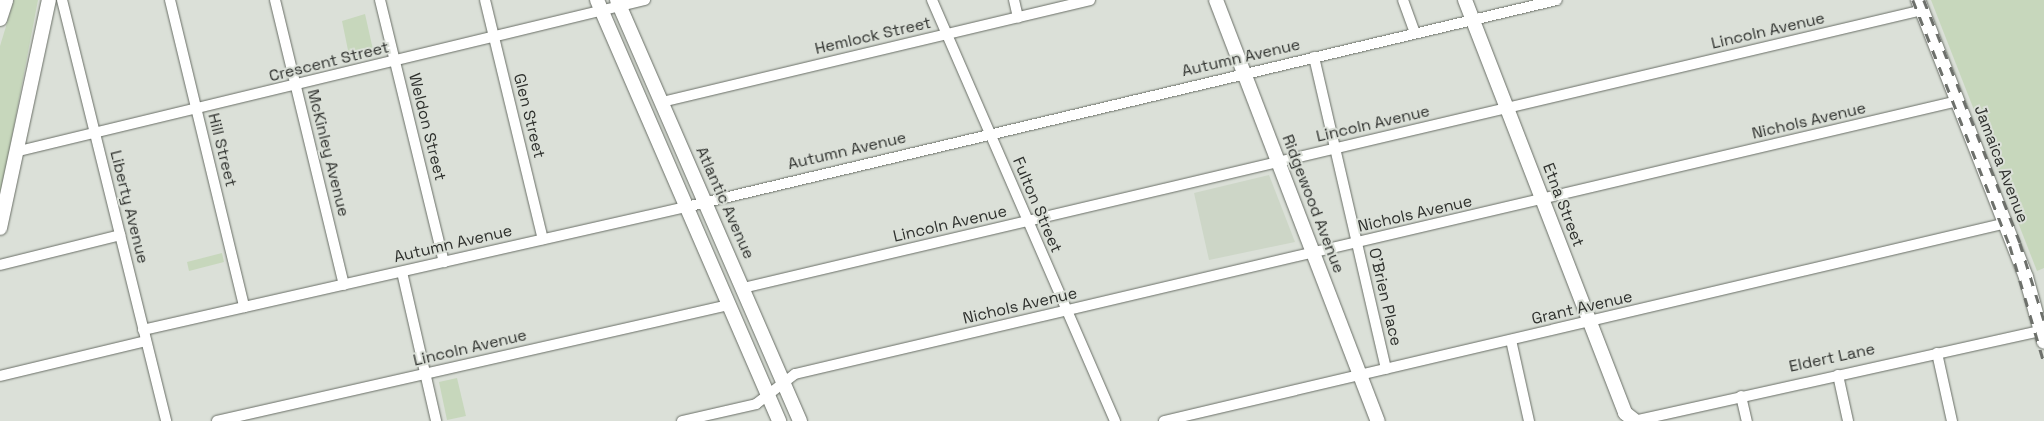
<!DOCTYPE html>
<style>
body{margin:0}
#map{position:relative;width:2044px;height:421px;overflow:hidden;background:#dbe0d8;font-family:"Space Grotesk",sans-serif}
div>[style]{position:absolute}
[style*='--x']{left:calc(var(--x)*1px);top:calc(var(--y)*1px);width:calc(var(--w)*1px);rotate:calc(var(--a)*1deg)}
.built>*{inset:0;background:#cdd6c7}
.green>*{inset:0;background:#c7d7bc}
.roads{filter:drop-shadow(0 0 1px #696e66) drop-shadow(0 0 1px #696e66)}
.minor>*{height:10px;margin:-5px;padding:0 5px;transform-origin:5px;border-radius:5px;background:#fff}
.major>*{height:14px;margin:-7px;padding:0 7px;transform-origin:7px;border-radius:7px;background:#fff}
.rail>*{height:2.5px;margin-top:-1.25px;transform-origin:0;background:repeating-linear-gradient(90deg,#6d706b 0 9px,transparent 0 18px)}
span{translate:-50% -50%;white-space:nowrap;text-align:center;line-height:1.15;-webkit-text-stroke:4px #dbe0d8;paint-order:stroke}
.street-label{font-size:16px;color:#2e302d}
</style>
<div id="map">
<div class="built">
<i style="clip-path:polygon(1269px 175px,1295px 242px,1209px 260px,1194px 193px)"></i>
</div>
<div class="green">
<i style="clip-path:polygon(14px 0,38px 0,0 199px,0 46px)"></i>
<i style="clip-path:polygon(1931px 0,2044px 0,2044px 268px,2037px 271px)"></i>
<i style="clip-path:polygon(365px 14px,374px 54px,350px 60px,342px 21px)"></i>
<i style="clip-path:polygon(222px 253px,224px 262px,189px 271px,187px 262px)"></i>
<i style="clip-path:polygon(457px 378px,466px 416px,447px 420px,439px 382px)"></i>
</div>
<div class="roads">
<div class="minor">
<i style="--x:62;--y:0;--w:434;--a:76.1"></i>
<i style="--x:170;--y:0;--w:316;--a:76.4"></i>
<i style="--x:275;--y:0;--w:293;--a:76.4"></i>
<i style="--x:380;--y:0;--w:270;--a:76.3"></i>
<i style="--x:485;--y:0;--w:246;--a:76.4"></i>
<i style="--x:932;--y:0;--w:459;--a:66.5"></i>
<i style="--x:1014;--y:0;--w:18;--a:77"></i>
<i style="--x:1403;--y:0;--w:35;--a:70"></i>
<i style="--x:1314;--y:57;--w:320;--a:77"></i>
<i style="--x:662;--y:102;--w:440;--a:-13.4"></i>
<i style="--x:19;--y:151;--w:644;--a:-13.56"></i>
<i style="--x:0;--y:265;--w:124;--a:-14"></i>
<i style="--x:402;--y:272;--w:153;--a:77.1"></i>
<i style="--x:743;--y:288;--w:1212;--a:-13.26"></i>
<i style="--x:143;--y:330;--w:557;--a:-12.76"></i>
<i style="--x:686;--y:207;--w:895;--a:-13.37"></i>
<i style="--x:1511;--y:340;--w:83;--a:77.5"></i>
<i style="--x:1937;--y:353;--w:70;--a:77.6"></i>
<i style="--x:1838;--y:375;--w:47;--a:77.7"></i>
<i style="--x:0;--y:376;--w:150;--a:-13.5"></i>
<i style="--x:1741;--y:396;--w:26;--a:77"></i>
<i style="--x:217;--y:421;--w:525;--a:-12.77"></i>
<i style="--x:682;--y:421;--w:76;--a:-12.9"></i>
<i style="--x:756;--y:404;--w:49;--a:-37.6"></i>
<i style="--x:795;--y:374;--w:1195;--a:-13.21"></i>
<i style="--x:1164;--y:421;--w:865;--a:-13.23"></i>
<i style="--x:1634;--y:421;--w:417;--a:-12.5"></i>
</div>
<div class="major">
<i style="--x:597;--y:0;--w:459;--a:66.6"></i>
<i style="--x:617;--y:0;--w:459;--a:66.5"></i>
<i style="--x:1216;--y:0;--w:451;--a:69"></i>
<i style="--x:1465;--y:0;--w:443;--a:68.8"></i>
<i style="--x:1625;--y:413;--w:11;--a:38"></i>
<i style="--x:1918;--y:0;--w:297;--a:68.7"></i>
<i style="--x:2026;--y:277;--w:67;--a:74.5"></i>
<i style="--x:0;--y:19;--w:20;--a:-72"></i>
<i style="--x:0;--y:228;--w:233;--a:-77.9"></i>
</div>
</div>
<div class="rail">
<i style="--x:1913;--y:0;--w:264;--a:68.5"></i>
<i style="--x:2010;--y:246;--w:121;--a:73.7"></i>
<i style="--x:1924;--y:0;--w:261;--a:68.4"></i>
<i style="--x:2020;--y:243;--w:81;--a:72.7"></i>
</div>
<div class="street-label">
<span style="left:1768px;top:31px;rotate:-13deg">Lincoln Avenue</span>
<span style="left:873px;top:36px;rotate:-13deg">Hemlock Street</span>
<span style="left:1241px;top:58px;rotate:-13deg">Autumn Avenue</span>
<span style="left:329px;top:62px;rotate:-14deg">Crescent Street</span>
<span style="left:529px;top:116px;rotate:76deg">Glen Street</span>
<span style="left:1809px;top:121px;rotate:-13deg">Nichols Avenue</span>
<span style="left:1373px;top:124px;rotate:-13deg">Lincoln Avenue</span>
<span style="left:427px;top:127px;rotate:76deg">Weldon Street</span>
<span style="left:222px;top:150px;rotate:76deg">Hill Street</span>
<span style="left:847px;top:151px;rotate:-13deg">Autumn Avenue</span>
<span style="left:328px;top:153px;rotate:76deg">McKinley Avenue</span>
<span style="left:2001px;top:164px;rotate:69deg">Jamaica Avenue</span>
<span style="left:725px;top:203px;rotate:66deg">Atlantic Avenue</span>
<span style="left:1313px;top:204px;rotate:69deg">Ridgewood Avenue</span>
<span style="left:1037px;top:205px;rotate:67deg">Fulton Street</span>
<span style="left:1563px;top:205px;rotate:69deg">Etna Street</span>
<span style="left:129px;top:207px;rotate:76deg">Liberty Avenue</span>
<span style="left:1415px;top:214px;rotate:-13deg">Nichols Avenue</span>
<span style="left:950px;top:224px;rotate:-13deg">Lincoln Avenue</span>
<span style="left:453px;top:244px;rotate:-13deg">Autumn Avenue</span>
<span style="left:1385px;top:297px;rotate:77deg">O'Brien Place</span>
<span style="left:1020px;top:306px;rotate:-13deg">Nichols Avenue</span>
<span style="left:1582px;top:308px;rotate:-13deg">Grant Avenue</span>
<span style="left:470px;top:348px;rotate:-13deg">Lincoln Avenue</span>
<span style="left:1832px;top:358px;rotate:-12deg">Eldert Lane</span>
</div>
</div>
